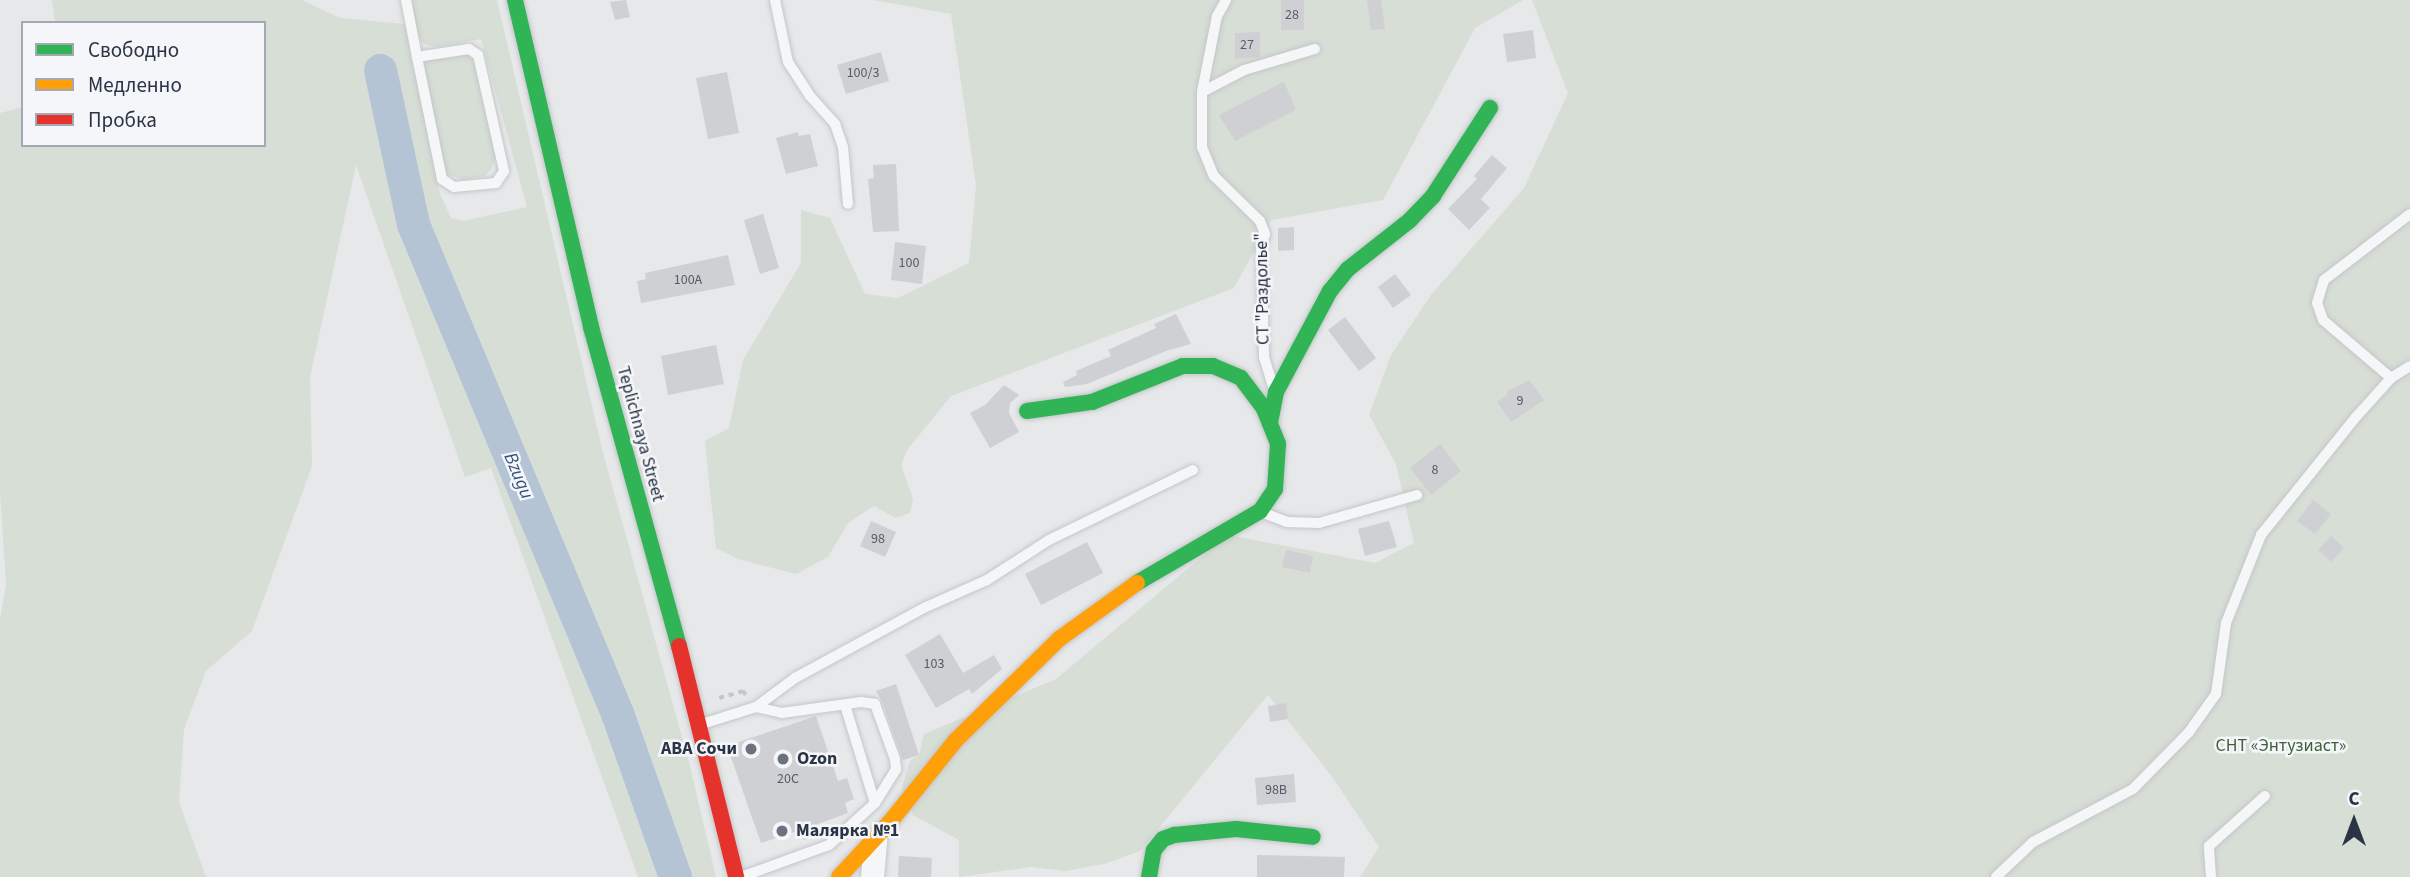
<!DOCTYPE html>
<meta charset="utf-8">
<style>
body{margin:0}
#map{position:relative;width:2410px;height:877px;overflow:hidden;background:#e6e8ea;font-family:"Source Sans 3",sans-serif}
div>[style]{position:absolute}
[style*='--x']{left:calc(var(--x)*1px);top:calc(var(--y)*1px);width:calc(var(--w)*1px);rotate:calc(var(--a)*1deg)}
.green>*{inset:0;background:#d6ded6}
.river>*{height:33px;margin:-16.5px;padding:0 16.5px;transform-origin:16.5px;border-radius:16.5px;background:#b4c4d5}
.building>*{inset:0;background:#ced0d3}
.path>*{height:3.5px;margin-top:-1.75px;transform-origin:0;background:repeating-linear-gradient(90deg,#c5c6ca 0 5px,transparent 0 10px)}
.roads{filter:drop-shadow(0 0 2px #c4c6c8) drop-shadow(0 0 2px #c4c6c8)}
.lane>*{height:10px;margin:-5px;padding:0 5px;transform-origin:5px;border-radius:5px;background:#f5f6f7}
.street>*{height:23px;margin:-11.5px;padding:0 11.5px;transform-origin:11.5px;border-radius:11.5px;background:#f5f6f7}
.fast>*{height:16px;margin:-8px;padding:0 8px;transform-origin:8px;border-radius:8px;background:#30b455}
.slow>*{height:16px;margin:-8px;padding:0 8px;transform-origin:8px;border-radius:8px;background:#ff9f0a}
.jam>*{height:16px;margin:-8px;padding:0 8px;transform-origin:8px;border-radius:8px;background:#e5322d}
.dots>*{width:19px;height:19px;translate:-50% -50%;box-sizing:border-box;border:4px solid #f4f6f9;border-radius:50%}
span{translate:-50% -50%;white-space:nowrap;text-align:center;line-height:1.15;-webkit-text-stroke:5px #f4f6f9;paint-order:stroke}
.number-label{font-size:14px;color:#545c69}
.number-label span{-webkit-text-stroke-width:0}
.street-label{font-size:18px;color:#2b3445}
.park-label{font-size:18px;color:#3f6138}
.poi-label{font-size:18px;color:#2b3445;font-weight:700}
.right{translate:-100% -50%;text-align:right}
.left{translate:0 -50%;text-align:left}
.water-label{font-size:19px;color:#34527a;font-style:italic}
.legend{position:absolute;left:21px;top:21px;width:245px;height:126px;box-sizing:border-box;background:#f4f6f9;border:2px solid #a4a8b1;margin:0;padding:9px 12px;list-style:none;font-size:21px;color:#2b3445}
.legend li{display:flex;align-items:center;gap:14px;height:35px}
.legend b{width:35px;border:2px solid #a4a8b1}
.north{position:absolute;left:2319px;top:786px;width:70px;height:70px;-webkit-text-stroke:5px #f4f6f9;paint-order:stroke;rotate:0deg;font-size:19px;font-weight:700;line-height:28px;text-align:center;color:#2b3445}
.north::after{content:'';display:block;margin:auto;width:24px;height:32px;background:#2b3445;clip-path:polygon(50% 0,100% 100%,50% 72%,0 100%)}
</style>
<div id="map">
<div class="green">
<i style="clip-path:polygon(52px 0,302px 0,340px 18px,405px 24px,440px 194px,451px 218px,463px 221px,527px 207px,481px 39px,435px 47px,424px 44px,418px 37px,411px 0,497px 0,603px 453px,689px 762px,716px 877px,638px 877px,491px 468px,465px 477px,356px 165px,310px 377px,312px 466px,252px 631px,206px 671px,184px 729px,179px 802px,206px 877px,0 877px,0 619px,6px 585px,0 491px,0 113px,23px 107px,23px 145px,264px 145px,264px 23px,55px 23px)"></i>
<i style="clip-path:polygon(873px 0,1523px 0,1475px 28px,1383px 200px,1271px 220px,1234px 288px,951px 396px,907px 450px,901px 465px,913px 499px,910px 513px,895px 518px,874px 506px,848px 523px,828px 557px,796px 574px,738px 559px,716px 548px,705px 441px,729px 428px,743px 360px,801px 263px,801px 210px,830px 218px,865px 294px,898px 298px,969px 263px,976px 185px,951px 14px)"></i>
<i style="clip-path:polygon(1532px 0,2410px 0,2410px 877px,1360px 877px,1379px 847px,1333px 778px,1268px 695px,1140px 851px,1104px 864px,1065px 871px,1031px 867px,959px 877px,959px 840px,913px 815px,902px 787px,910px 761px,919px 755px,924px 734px,1056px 679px,1228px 535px,1375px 563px,1414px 543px,1396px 464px,1369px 415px,1391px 355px,1431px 295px,1524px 188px,1568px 93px)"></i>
<i style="clip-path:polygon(466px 53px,473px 60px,496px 158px,490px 171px,484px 176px,463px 180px,444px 173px,421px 62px,426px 58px)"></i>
</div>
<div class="river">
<i style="--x:380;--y:70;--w:157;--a:77.9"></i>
<i style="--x:413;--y:224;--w:530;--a:67.36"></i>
<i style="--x:617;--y:713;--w:174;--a:70.5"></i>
</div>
<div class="building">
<i style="clip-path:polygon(626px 0,630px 17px,615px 20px,610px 2px)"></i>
<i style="clip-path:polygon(1281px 0,1304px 0,1304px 30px,1281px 30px)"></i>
<i style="clip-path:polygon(1367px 0,1381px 0,1385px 29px,1371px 30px)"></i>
<i style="clip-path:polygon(1533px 30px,1536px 58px,1507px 62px,1503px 34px)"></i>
<i style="clip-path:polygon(1260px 32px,1260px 57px,1235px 59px,1235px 33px)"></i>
<i style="clip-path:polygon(881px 52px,889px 81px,846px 94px,837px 65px)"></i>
<i style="clip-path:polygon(727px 72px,739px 133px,708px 139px,696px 78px)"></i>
<i style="clip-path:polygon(1284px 82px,1296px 110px,1235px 141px,1219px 115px)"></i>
<i style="clip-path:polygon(798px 132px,799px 136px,810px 134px,818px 166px,786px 174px,776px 138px)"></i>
<i style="clip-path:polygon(1492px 155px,1507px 168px,1481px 199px,1490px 208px,1469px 230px,1448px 209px,1477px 179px,1474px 176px)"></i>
<i style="clip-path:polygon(896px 164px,899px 231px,873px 232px,868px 179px,874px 178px,873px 165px)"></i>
<i style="clip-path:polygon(763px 214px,779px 268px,760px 274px,744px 220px)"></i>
<i style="clip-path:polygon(1294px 227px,1294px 250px,1278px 251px,1278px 228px)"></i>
<i style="clip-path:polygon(895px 242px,926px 246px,922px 284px,891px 280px)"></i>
<i style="clip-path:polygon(728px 255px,735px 285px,641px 303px,637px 281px,646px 279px,645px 273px)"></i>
<i style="clip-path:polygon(1395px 274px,1411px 295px,1393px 308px,1378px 287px)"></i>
<i style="clip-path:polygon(1176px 314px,1191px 344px,1166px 351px,1087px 384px,1065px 387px,1063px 382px,1077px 375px,1076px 371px,1111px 356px,1108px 350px,1156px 328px,1154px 324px)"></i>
<i style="clip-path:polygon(1345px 317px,1376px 358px,1359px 371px,1328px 330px)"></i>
<i style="clip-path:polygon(716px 345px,724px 384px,668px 395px,661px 356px)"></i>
<i style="clip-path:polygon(1529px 380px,1544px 400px,1511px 422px,1497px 402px,1508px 394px,1506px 392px)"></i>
<i style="clip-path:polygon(1004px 385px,1019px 395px,1010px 403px,1009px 413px,1019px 432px,990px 448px,970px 413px,985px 405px)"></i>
<i style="clip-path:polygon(1440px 444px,1461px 471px,1431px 495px,1410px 468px)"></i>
<i style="clip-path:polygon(2313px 500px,2331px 514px,2315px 534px,2297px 521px)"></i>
<i style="clip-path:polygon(871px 521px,896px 532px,885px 557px,860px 546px)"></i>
<i style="clip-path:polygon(1389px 521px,1397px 547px,1365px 556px,1358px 529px)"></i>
<i style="clip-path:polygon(2331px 536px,2344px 548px,2331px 562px,2318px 550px)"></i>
<i style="clip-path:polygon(1087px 542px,1103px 573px,1041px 605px,1025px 574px)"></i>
<i style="clip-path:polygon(1286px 550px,1313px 556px,1310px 573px,1282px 567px)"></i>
<i style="clip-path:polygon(940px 634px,963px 673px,994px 655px,1002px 669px,972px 694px,969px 689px,936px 708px,905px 655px)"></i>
<i style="clip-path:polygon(896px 684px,919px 755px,903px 760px,882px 701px,876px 691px)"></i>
<i style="clip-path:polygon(1286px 703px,1288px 719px,1270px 722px,1268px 706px)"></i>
<i style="clip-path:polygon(816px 716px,838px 781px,847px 778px,854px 799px,845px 803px,848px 813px,815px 825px,818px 835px,803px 840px,800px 830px,761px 843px,727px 746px)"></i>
<i style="clip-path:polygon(1294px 774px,1296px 802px,1257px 805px,1255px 778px)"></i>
<i style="clip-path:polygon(1257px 855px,1345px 857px,1344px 877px,1257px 877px)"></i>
<i style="clip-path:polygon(899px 856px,932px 858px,931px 877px,898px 877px)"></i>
</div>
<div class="path">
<i style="--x:719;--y:698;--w:25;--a:-16"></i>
<i style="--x:743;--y:691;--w:5;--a:53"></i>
</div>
<div class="roads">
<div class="lane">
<i style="--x:406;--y:0;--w:58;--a:79.1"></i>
<i style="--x:417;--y:57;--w:125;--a:78.4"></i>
<i style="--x:442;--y:179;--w:14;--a:34"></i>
<i style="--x:454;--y:187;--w:42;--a:-5.4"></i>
<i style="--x:496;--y:183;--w:14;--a:-56"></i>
<i style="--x:504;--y:171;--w:119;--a:-102.6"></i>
<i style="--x:478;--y:55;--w:11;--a:-146"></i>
<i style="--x:469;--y:49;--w:53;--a:171.3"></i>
<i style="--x:775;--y:0;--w:63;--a:78.2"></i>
<i style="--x:788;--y:62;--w:40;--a:57.1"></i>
<i style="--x:810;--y:96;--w:38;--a:48"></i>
<i style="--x:835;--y:124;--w:24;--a:71"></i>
<i style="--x:843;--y:147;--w:57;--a:85"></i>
<i style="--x:1226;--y:0;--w:18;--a:119"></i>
<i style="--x:1217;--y:16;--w:77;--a:101.2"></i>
<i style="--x:1202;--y:92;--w:55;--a:90"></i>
<i style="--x:1202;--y:147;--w:31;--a:68"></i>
<i style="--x:1214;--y:176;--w:64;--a:44.4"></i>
<i style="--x:1260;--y:221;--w:14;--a:69"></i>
<i style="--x:1265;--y:234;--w:14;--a:107"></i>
<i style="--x:1261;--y:247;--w:110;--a:88.4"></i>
<i style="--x:1264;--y:357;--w:30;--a:73"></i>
<i style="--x:1202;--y:92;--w:47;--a:-27.6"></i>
<i style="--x:1244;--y:70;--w:74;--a:-16.5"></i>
<i style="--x:2391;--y:378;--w:89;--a:-139.5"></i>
<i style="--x:2323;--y:320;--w:18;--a:-109"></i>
<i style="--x:2317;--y:303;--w:24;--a:-73"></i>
<i style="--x:2324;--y:280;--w:108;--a:-37.5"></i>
<i style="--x:1261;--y:512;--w:28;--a:21"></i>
<i style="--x:1287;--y:522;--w:32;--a:2"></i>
<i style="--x:1319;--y:523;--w:102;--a:-15.9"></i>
<i style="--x:845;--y:705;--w:102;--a:73"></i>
<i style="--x:702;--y:724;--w:57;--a:-17.5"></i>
<i style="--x:756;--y:707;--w:49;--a:-36.6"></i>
<i style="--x:795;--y:678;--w:149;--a:-28.5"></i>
<i style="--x:926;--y:607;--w:67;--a:-23.9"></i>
<i style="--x:987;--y:580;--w:74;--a:-32.8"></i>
<i style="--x:1049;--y:540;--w:160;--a:-25.9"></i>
<i style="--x:741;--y:877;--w:94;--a:-20"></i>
<i style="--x:829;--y:845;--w:62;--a:-42.4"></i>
<i style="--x:875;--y:803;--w:40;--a:-58"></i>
<i style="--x:896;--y:769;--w:10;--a:-96"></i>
<i style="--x:895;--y:759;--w:59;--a:-110"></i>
<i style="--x:875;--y:704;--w:14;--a:-172"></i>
<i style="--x:861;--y:702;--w:80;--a:172.1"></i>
<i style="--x:782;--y:713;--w:27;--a:-167"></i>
<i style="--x:1996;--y:877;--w:51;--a:-43.4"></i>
<i style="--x:2033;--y:842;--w:113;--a:-27.9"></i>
<i style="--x:2133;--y:789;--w:80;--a:-45.5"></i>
<i style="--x:2189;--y:732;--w:47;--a:-54.6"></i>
<i style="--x:2216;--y:694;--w:72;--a:-82"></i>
<i style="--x:2226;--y:623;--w:95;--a:-68.3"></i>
<i style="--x:2261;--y:535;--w:151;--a:-51.2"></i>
<i style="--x:2356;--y:417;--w:52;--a:-48.1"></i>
<i style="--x:2391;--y:378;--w:22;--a:-32"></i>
<i style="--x:2211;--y:877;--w:31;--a:-94"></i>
<i style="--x:2209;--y:846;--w:75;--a:-41.8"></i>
</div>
<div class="street">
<i style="--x:872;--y:877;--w:38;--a:-85"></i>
</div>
<div class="fast">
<i style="--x:515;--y:0;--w:336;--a:76.9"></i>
<i style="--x:591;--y:327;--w:331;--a:74.6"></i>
<i style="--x:1027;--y:411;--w:66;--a:-7.9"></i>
<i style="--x:1092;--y:402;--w:98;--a:-21.6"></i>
<i style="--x:1183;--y:366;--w:30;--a:0"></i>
<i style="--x:1213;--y:366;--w:30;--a:23"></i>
<i style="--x:1241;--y:378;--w:39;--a:53"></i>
<i style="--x:1264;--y:409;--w:38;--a:68"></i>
<i style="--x:1278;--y:444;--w:45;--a:93.8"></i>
<i style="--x:1275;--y:489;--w:27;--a:124"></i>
<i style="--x:1260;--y:511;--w:143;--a:149.7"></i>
<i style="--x:1270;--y:423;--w:32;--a:-79"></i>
<i style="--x:1276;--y:392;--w:115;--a:-61.9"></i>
<i style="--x:1330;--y:291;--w:28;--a:-51"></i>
<i style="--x:1348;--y:269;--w:78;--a:-38.2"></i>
<i style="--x:1409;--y:221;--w:35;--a:-46"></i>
<i style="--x:1433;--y:196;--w:105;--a:-57.1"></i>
<i style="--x:1149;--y:877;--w:27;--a:-80"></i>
<i style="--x:1154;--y:850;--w:14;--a:-51"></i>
<i style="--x:1163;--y:839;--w:12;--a:-20"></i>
<i style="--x:1174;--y:835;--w:62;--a:-5.5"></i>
<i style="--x:1236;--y:829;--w:77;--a:5.9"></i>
</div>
<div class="slow">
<i style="--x:839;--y:877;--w:75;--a:-47.2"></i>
<i style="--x:890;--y:822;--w:105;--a:-51.2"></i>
<i style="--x:956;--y:740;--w:144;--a:-44.4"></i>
<i style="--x:1059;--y:639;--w:96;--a:-35.7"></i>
</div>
<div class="jam">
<i style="--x:679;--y:646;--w:238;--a:76.1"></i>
</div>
</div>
<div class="dots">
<i style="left:751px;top:749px;background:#6c737f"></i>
<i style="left:783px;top:759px;background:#6c737f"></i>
<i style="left:782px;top:831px;background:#6c737f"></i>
</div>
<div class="number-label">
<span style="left:1292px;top:15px">28</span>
<span style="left:1247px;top:45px">27</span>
<span style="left:863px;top:73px">100/3</span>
<span style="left:909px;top:263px">100</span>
<span style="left:688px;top:280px">100А</span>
<span style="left:1520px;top:401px">9</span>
<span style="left:1435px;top:470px">8</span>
<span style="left:878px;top:539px">98</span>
<span style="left:934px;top:664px">103</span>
<span style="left:788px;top:779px">20С</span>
<span style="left:1276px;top:790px">98В</span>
</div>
<div class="street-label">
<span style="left:1263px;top:289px;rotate:-91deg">СТ "Раздолье"</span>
<span style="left:640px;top:434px;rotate:75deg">Teplichnaya Street</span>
</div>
<div class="park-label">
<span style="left:2281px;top:746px">СНТ «Энтузиаст»</span>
</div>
<div class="poi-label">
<span class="right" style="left:737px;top:749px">АВА Сочи</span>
<span class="left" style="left:797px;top:759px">Ozon</span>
<span class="left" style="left:796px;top:831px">Малярка №1</span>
</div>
<div class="water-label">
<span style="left:518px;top:476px;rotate:67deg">Bzugu</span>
</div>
<ul class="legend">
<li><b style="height:9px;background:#30b455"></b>Свободно</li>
<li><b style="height:9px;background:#ff9f0a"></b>Медленно</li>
<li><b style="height:9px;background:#e5322d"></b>Пробка</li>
</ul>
<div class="north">С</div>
</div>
